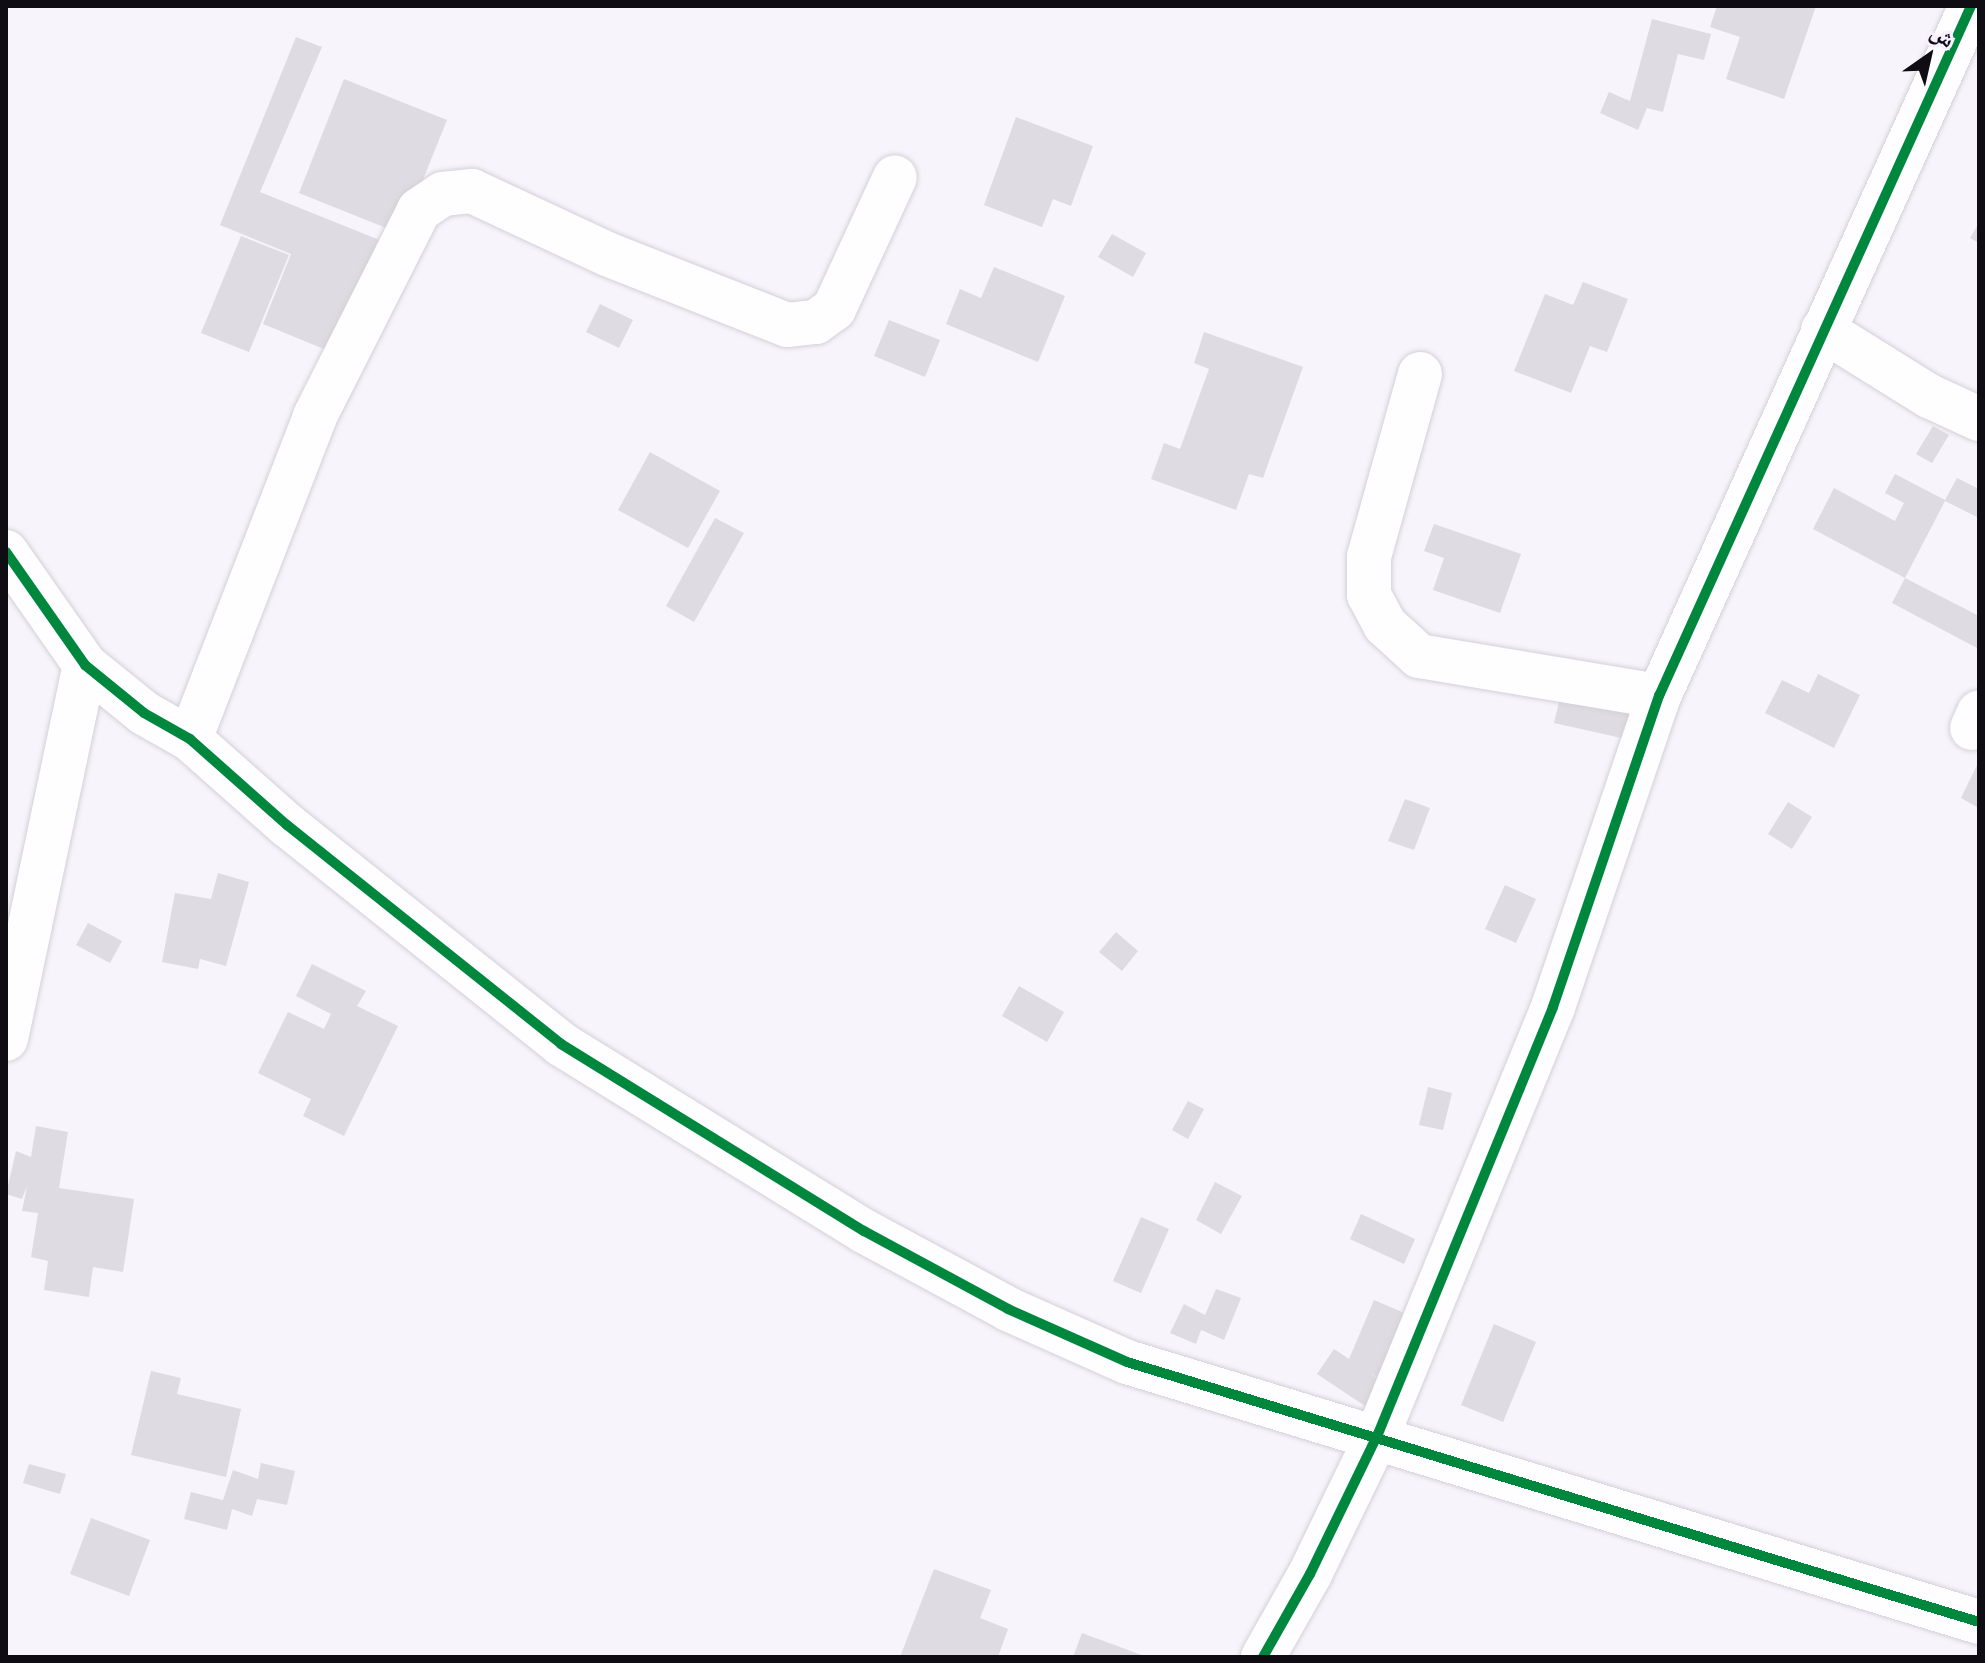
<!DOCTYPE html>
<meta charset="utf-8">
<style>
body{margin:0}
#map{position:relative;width:1985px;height:1663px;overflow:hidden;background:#f7f4fc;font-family:Poppins,"Noto Naskh Arabic",sans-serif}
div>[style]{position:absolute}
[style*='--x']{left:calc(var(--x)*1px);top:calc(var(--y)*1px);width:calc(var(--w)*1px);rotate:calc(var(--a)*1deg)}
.building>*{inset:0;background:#dedbe2}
.roads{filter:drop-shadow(0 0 2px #d4d0d7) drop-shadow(0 0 2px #d4d0d7)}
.minor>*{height:44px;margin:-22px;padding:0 22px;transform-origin:22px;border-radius:22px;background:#fefdff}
.cycleway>*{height:10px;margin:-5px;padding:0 5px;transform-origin:5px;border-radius:5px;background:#00873e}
span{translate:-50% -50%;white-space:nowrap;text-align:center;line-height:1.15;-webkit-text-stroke:7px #f6f0ff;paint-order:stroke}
.frame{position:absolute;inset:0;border:8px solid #0f0d13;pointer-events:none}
.north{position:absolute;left:1889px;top:16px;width:80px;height:80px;-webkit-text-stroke:6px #f6f0ff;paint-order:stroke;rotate:34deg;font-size:22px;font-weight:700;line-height:32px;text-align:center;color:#0f0d13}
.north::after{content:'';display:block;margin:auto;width:28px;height:36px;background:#0f0d13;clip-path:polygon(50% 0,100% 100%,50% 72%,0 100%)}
</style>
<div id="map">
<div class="building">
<i style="clip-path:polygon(1717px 6px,1816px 6px,1784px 99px,1726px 79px,1740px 37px,1710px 27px)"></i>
<i style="clip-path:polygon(1652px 19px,1711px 34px,1704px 60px,1678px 54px,1663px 112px,1647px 108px,1638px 130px,1600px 113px,1609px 92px,1630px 101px)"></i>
<i style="clip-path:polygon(296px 37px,322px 47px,260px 192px,387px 243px,341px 356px,263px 324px,291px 254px,220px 225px)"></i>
<i style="clip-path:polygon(344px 79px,447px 120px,401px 234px,299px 193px)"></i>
<i style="clip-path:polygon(1016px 117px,1093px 146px,1071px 206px,1053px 199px,1042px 227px,984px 205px)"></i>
<i style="clip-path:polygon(1979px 223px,1979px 243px,1970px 238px)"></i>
<i style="clip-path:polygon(1112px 234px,1146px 253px,1133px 277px,1098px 257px)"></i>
<i style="clip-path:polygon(241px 236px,289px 255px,249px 352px,201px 333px)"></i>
<i style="clip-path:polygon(994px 267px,1065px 296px,1038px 362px,946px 324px,960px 289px,981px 298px)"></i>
<i style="clip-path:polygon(1583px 282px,1628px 299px,1607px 352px,1590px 346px,1571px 393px,1514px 371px,1545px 294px,1573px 305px)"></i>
<i style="clip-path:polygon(600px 304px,633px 320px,619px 348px,586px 332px)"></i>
<i style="clip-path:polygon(889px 320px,940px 340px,925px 377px,874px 356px)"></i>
<i style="clip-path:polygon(1204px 332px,1303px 367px,1263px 478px,1249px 474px,1236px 510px,1151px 479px,1164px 443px,1180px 449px,1209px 369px,1194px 363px)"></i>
<i style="clip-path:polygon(1933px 426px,1949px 435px,1932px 463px,1916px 454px)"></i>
<i style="clip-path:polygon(650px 452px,720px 491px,688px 548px,618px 510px)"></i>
<i style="clip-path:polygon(1895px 474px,1945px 500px,1957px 478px,1979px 489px,1979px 518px,1945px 501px,1905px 578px,1813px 529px,1834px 488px,1895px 521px,1904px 503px,1885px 493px)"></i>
<i style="clip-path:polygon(715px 518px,744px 533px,694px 622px,666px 606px)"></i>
<i style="clip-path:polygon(1434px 524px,1521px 554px,1500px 613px,1433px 590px,1444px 558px,1424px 551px)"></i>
<i style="clip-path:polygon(1905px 578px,1979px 616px,1979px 649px,1892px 603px)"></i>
<i style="clip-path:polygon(1818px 674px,1860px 695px,1834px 748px,1765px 713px,1782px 680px,1809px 693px)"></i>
<i style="clip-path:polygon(1564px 681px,1653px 701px,1644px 743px,1554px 723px)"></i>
<i style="clip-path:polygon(1979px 761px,1979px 803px,1977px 807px,1961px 798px)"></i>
<i style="clip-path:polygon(1405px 799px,1430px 808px,1414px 850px,1388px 841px)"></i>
<i style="clip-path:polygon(1788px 802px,1812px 817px,1792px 849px,1768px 834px)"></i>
<i style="clip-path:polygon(218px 873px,249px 882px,226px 966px,200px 959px,198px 969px,162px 962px,175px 893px,211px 899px)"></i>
<i style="clip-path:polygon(1505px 885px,1536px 899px,1516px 943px,1485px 929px)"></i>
<i style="clip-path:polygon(88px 923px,122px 941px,110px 963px,76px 945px)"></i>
<i style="clip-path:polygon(1116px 932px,1138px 951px,1122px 971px,1099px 952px)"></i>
<i style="clip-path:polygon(312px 964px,366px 991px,357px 1006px,398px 1026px,344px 1136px,303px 1116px,311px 1099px,258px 1073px,288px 1012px,324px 1029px,331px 1014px,296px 996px)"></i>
<i style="clip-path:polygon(1019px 986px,1064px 1012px,1047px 1042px,1002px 1016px)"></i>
<i style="clip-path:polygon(1428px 1087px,1452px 1093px,1443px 1130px,1419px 1125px)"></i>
<i style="clip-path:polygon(1188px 1101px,1204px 1109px,1188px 1139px,1172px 1130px)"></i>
<i style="clip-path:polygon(36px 1126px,68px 1132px,59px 1188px,134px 1199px,123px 1272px,93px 1267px,89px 1297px,44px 1290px,48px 1261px,31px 1257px,38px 1213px,22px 1211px,27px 1186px,22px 1199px,6px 1194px,16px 1151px,31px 1157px)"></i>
<i style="clip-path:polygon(1215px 1182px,1242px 1196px,1221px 1234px,1196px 1220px)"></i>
<i style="clip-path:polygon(1361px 1214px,1415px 1239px,1404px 1264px,1350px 1239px)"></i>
<i style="clip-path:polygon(1141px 1217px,1169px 1229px,1141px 1293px,1113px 1281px)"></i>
<i style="clip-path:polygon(1216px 1289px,1241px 1298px,1224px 1340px,1201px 1330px,1196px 1344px,1170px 1333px,1184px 1304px,1205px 1315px)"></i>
<i style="clip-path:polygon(1374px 1300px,1423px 1321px,1395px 1385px,1371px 1374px,1382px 1381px,1365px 1406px,1317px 1374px,1334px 1349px,1349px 1359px)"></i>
<i style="clip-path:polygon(1494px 1324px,1536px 1342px,1503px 1422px,1461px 1405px)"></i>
<i style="clip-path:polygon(151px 1371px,181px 1378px,177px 1394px,241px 1409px,226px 1477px,131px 1455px)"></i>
<i style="clip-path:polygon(261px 1463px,295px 1471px,287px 1505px,257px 1499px,252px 1516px,232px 1509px,227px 1530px,184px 1519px,191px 1492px,223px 1500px,233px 1470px,258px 1479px)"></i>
<i style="clip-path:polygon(29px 1464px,66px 1474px,60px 1494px,23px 1483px)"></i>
<i style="clip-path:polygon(91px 1518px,150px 1540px,129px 1596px,70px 1574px)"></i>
<i style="clip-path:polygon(934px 1569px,991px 1590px,980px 1618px,1008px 1629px,998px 1657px,900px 1657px)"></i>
<i style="clip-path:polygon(1082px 1633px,1147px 1657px,1073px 1657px)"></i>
</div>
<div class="roads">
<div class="minor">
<i style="--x:1823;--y:330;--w:125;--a:31.9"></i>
<i style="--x:1929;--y:396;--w:55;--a:24.7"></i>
<i style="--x:1420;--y:374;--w:190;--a:105.6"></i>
<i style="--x:1369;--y:557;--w:38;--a:90"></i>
<i style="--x:1369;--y:595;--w:34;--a:62"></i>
<i style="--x:1385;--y:625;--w:46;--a:42.4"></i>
<i style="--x:1419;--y:656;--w:243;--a:9.5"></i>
<i style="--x:6;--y:552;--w:138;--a:55"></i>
<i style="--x:85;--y:665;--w:76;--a:39.1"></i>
<i style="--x:144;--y:713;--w:53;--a:29.5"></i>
<i style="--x:190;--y:739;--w:130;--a:41.6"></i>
<i style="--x:287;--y:825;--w:351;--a:38.6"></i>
<i style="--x:561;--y:1044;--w:356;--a:31.7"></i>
<i style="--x:864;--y:1231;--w:164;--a:28.4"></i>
<i style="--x:1008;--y:1309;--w:130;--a:24"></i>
<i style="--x:1127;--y:1362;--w:891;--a:16.97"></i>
<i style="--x:1972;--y:728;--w:17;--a:-66"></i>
<i style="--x:190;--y:739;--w:346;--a:-68.8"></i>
<i style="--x:315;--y:416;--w:231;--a:-63.2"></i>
<i style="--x:419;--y:210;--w:29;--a:-34"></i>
<i style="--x:443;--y:194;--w:29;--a:-6"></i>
<i style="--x:472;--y:191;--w:149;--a:25"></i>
<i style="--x:607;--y:254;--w:193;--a:21.5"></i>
<i style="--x:787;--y:325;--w:29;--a:-6"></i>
<i style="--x:816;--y:322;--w:22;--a:-36"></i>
<i style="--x:834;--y:309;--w:145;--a:-65.2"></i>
<i style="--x:6;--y:1039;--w:382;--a:-78.1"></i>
<i style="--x:1263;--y:1657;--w:95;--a:-60.5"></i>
<i style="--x:1310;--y:1574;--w:156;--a:-64.1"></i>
<i style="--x:1378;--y:1434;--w:461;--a:-67.7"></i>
<i style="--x:1553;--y:1007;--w:329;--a:-71.2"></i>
<i style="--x:1659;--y:696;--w:757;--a:-65.67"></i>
</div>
</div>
<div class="cycleway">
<i style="--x:6;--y:552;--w:138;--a:55"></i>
<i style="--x:85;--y:665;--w:76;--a:39.1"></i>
<i style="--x:144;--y:713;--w:53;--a:29.5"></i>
<i style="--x:190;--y:739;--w:130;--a:41.6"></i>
<i style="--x:287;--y:825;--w:351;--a:38.6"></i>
<i style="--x:561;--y:1044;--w:356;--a:31.7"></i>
<i style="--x:864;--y:1231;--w:164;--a:28.4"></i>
<i style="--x:1008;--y:1309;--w:130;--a:24"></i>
<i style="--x:1127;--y:1362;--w:891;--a:16.97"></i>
<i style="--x:1263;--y:1657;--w:95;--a:-60.5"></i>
<i style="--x:1310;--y:1574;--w:156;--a:-64.1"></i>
<i style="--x:1378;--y:1434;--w:461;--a:-67.7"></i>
<i style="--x:1553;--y:1007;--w:329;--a:-71.2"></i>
<i style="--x:1659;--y:696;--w:757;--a:-65.67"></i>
</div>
<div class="frame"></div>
<div class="north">ش</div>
</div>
